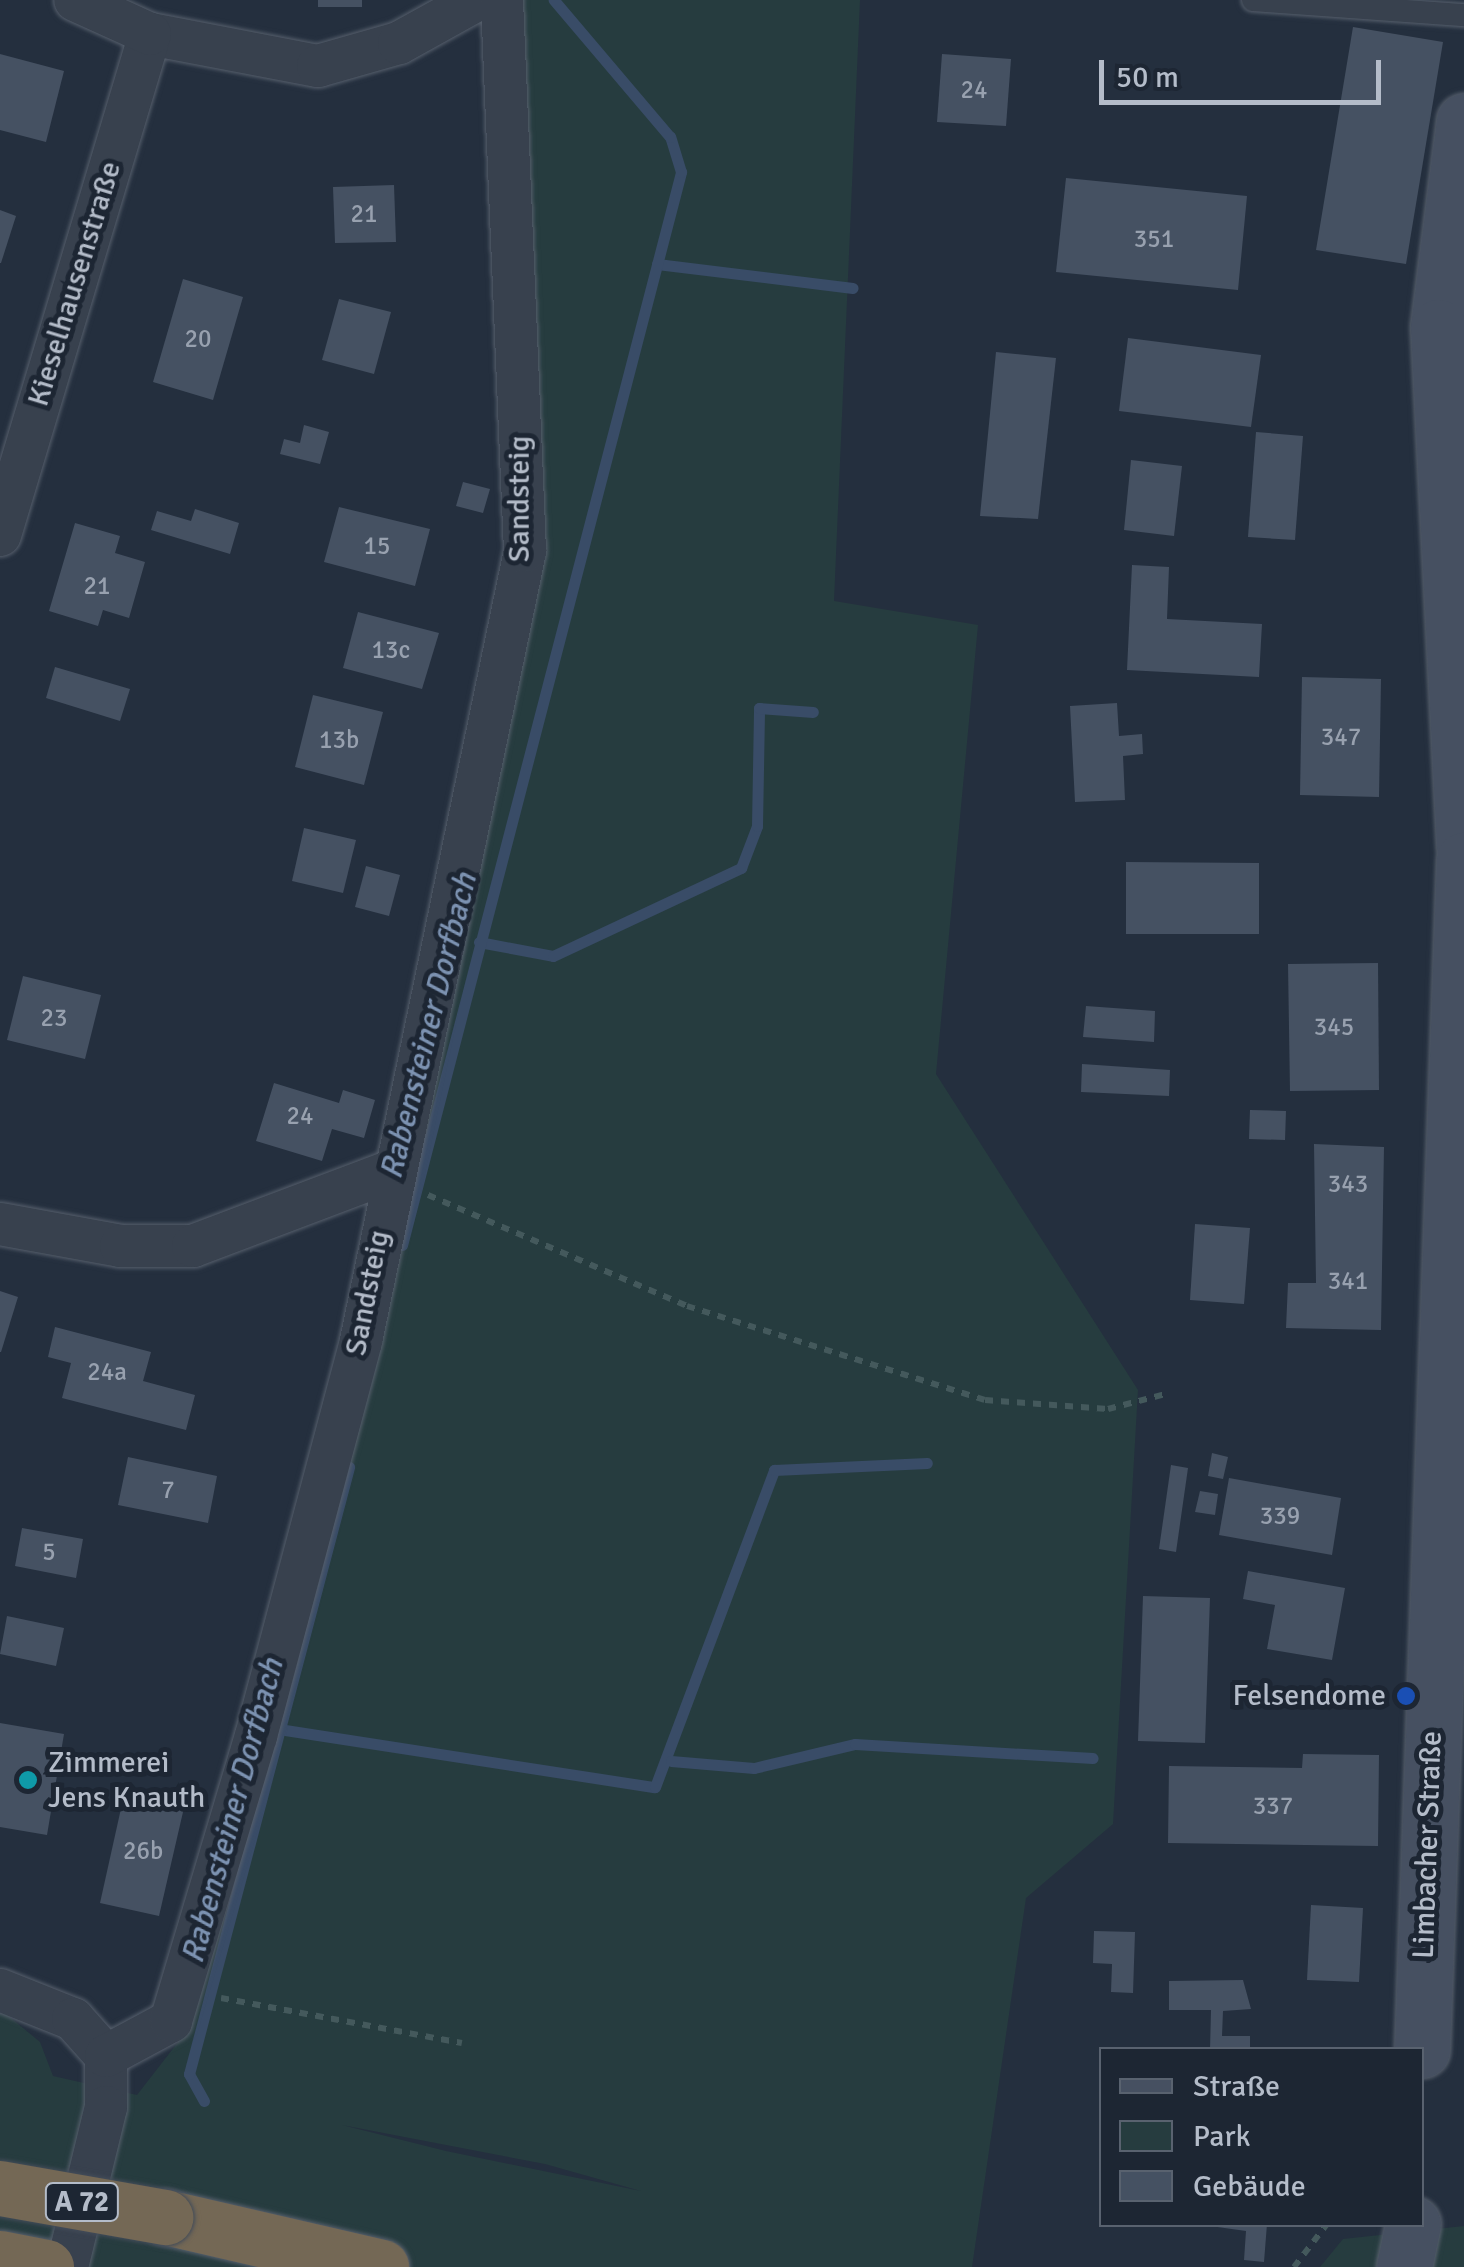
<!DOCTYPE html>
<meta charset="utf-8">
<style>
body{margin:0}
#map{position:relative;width:1464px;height:2267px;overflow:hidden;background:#242f3e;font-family:Signika,sans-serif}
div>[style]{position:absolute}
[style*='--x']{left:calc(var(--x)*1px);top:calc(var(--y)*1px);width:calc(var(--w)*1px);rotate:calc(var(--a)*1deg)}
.green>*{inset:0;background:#263c3f}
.stream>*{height:11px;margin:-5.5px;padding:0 5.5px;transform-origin:5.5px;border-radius:5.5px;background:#394c67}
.building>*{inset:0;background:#455162}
.path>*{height:6px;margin-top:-3px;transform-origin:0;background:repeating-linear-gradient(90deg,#44595c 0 8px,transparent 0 16px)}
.roads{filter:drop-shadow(0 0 2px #565f6c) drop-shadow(0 0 2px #565f6c)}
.lane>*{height:22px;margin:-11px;padding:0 11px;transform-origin:11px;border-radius:11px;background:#38414e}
.street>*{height:42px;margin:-21px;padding:0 21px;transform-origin:21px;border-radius:21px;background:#38414e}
.secondary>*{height:55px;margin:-27.5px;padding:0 27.5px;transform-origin:27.5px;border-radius:27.5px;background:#465061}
.highway>*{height:55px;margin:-27.5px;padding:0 27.5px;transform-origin:27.5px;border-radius:27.5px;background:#746855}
.bridges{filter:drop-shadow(0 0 2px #434c59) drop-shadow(0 0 2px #434c59)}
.highway-bridge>*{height:55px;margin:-27.5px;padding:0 27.5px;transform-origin:27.5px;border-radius:27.5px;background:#746855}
.dots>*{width:28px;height:28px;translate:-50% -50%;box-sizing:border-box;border:5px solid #1d2633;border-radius:50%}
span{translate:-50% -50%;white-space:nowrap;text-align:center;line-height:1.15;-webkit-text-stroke:10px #1d2633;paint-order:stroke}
.number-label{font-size:25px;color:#98a1af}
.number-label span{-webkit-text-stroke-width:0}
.shield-label span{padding:2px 8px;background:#1d2633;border:2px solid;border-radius:8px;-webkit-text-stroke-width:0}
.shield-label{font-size:28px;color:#b4bcc9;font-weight:700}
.street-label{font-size:30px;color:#b4bcc9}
.poi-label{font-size:30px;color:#b4bcc9}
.right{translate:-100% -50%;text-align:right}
.left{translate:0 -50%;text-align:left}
.water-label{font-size:32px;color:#7c92b1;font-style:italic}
.legend{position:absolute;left:1099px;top:2047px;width:325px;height:180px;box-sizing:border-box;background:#1d2633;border:2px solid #59626f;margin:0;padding:12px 18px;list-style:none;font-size:30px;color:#b4bcc9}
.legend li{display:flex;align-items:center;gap:20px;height:50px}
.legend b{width:50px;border:2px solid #59626f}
.scale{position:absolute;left:1099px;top:60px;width:282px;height:45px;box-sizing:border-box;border:5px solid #b4bcc9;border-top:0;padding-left:12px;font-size:30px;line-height:35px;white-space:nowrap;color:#b4bcc9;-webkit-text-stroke:8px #1d2633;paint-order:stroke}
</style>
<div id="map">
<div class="green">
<i style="clip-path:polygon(evenodd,523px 0,860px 0,834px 601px,978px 625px,936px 1074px,1138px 1390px,1113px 1824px,1026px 1898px,972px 2267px,0 2267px,0 2009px,40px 2042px,53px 2076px,137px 2095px,189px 2028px,285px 1730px,534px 535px,523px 0,342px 2125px,545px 2164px,641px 2191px,446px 2151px,342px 2125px)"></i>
<i style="clip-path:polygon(1464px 2226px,1464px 2267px,1320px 2267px,1343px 2239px)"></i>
</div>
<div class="stream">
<i style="--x:657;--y:264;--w:197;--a:7"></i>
<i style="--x:479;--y:942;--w:75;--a:10.7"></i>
<i style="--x:553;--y:956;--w:208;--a:-25.1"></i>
<i style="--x:741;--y:868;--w:45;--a:-69.1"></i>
<i style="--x:757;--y:826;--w:118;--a:-89"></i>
<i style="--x:759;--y:708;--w:54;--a:4.2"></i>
<i style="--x:402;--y:1245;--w:1109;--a:-75.42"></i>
<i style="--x:681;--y:172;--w:37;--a:-107"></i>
<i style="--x:670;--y:137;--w:180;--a:-130.3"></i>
<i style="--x:285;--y:1730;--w:374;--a:8.8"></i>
<i style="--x:655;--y:1787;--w:339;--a:-69.4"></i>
<i style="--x:774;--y:1470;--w:153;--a:-2.6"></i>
<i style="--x:671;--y:1761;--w:83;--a:4.8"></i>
<i style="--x:754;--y:1768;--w:104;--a:-13.4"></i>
<i style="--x:855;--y:1744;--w:238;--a:3.4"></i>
<i style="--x:204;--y:2101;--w:31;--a:-119"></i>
<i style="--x:189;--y:2074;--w:628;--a:-75.23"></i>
</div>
<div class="building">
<i style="clip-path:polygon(318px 0,362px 0,362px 7px,318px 7px)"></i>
<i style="clip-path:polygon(1353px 27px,1443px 42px,1406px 264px,1316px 250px)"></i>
<i style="clip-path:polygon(0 54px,64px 71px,46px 142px,0 130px)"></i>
<i style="clip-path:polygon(942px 54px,1011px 59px,1006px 126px,937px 122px)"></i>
<i style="clip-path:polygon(1066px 178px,1247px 196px,1238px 290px,1056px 272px)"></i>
<i style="clip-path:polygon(394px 185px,396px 242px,335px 243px,333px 187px)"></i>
<i style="clip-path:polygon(0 210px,16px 216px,1px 263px,0 263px)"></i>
<i style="clip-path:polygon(183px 279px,243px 297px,213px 400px,153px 382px)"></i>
<i style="clip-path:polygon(339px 299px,391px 312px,374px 374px,322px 360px)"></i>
<i style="clip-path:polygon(1128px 338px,1261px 355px,1251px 427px,1119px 411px)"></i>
<i style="clip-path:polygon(996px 352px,1056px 358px,1038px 519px,980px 516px)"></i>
<i style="clip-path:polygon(304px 425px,329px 432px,320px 464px,280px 454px,284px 439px,300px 443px)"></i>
<i style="clip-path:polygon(1256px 432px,1303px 436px,1295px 540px,1248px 537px)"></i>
<i style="clip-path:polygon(1131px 460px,1182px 466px,1174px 536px,1124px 530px)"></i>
<i style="clip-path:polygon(463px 482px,490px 489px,483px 513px,456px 506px)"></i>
<i style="clip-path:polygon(339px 507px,430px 529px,415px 586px,324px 562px)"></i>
<i style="clip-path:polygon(195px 509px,239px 523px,230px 554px,151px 530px,157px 511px,191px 521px)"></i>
<i style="clip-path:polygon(75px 523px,120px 536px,115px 553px,145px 562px,129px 618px,103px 610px,98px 626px,49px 611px)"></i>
<i style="clip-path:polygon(1132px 565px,1169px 567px,1167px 619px,1262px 624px,1259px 677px,1127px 670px)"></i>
<i style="clip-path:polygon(358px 612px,439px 633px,422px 689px,343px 668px)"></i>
<i style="clip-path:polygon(55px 667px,130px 689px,120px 721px,46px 698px)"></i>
<i style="clip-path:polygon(1302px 677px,1381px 679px,1379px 797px,1300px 795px)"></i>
<i style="clip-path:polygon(313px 695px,383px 712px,364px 785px,295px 767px)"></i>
<i style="clip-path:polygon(1117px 703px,1119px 736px,1142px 734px,1143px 754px,1123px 756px,1125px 800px,1075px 802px,1070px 706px)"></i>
<i style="clip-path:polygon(304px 828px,356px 840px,343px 893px,292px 881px)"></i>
<i style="clip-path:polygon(1126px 862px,1259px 863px,1259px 934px,1126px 934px)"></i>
<i style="clip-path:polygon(366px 866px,400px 875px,389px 916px,355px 907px)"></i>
<i style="clip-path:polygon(1378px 963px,1379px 1090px,1290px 1091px,1288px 964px)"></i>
<i style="clip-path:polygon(23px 976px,101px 995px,85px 1059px,7px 1040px)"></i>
<i style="clip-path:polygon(1086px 1006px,1155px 1011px,1154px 1042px,1083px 1037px)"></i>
<i style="clip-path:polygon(1082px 1064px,1170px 1070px,1169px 1096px,1081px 1092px)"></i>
<i style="clip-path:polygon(274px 1083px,339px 1103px,343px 1090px,375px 1100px,364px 1138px,332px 1129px,322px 1161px,256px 1141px)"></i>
<i style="clip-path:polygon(1250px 1110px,1286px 1111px,1285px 1140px,1249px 1139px)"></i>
<i style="clip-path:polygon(1314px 1144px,1384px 1147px,1381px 1330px,1286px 1328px,1288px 1283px,1316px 1283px)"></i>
<i style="clip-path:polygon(1195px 1224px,1250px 1228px,1244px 1304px,1190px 1300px)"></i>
<i style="clip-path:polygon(0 1291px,18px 1297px,1px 1352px,0 1352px)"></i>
<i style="clip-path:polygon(55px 1327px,151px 1352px,143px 1381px,195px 1395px,186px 1430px,62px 1398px,71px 1363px,48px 1357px)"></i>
<i style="clip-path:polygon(1212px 1453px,1228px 1457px,1223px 1479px,1208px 1476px)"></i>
<i style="clip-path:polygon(128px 1457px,217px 1476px,208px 1523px,118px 1505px)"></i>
<i style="clip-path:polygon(1171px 1465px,1188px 1468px,1176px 1552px,1159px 1549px)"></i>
<i style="clip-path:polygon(1229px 1478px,1341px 1498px,1332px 1555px,1219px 1535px)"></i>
<i style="clip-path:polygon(1200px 1491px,1218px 1494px,1215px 1515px,1195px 1512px)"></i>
<i style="clip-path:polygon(22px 1528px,83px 1539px,76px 1578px,15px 1566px)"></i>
<i style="clip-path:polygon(1248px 1571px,1345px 1588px,1332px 1660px,1267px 1649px,1275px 1605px,1243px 1599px)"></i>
<i style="clip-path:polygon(1143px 1596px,1210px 1598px,1205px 1743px,1138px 1741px)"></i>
<i style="clip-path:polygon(7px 1616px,64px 1628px,56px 1666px,0 1654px)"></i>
<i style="clip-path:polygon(0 1723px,64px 1734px,47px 1835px,0 1827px)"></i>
<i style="clip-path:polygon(1303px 1754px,1379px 1755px,1378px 1846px,1168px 1843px,1169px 1766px,1302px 1768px)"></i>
<i style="clip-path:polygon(126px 1786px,186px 1799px,159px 1916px,100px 1903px)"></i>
<i style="clip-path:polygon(1311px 1905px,1363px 1908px,1359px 1982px,1307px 1980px)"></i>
<i style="clip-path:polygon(1094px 1931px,1135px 1932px,1133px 1993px,1111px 1992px,1112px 1964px,1093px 1963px)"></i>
<i style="clip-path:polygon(1243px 1980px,1251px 2009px,1223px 2011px,1222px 2036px,1250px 2036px,1250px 2050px,1210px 2050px,1211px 2010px,1169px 2010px,1169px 1981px)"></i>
<i style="clip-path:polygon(1196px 2224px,1267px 2224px,1264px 2262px,1244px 2260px,1246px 2231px)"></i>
</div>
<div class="path">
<i style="--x:428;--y:1195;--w:282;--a:23.2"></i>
<i style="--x:687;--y:1306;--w:312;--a:17.5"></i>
<i style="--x:985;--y:1400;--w:123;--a:4.2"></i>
<i style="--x:1108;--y:1409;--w:59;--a:-14.7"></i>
<i style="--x:221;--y:1998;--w:245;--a:10.6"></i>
<i style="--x:1294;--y:2267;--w:54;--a:-52.5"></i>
</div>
<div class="roads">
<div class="lane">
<i style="--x:1253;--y:0;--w:212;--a:4.1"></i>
</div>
<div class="street">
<i style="--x:150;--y:34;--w:171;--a:10.8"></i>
<i style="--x:318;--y:66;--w:84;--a:-15.9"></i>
<i style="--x:399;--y:43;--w:89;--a:-28.9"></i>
<i style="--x:0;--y:535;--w:523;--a:-73.33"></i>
<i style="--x:150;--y:34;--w:82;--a:-155.6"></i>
<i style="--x:0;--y:1224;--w:123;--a:10.3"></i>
<i style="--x:121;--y:1246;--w:72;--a:0"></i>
<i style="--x:193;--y:1246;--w:212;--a:-20.7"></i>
<i style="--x:0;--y:1990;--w:79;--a:21.7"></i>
<i style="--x:73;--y:2019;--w:50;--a:48.3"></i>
<i style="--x:106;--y:2056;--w:51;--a:90"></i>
<i style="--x:106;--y:2107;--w:165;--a:103.7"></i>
<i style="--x:106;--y:2056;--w:74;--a:-28.3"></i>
<i style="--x:171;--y:2021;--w:297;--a:-73.4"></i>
<i style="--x:256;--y:1736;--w:409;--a:-75.1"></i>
<i style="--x:361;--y:1341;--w:807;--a:-78.27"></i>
<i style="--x:525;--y:551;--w:551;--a:-92.39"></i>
</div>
<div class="secondary">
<i style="--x:1464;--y:121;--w:208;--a:97.2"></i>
<i style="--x:1438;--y:327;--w:520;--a:87.13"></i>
<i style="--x:1422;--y:2050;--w:1191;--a:-87.98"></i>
<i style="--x:1404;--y:2267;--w:44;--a:-78.2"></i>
</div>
<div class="highway">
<i style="--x:165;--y:2217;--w:222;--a:13"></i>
<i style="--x:0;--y:2258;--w:47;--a:11.1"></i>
</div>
</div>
<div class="bridges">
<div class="highway-bridge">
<i style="--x:0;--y:2188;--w:168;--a:10"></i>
</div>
</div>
<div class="dots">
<i style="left:1406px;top:1696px;background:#1a4fb4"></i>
<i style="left:28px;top:1780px;background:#0f9aa8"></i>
</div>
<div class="number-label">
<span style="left:974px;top:90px">24</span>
<span style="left:364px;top:214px">21</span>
<span style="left:1154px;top:239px">351</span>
<span style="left:198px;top:339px">20</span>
<span style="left:377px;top:546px">15</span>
<span style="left:97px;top:586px">21</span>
<span style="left:391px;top:650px">13c</span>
<span style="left:1341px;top:737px">347</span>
<span style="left:339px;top:740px">13b</span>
<span style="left:54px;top:1018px">23</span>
<span style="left:1334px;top:1027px">345</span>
<span style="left:300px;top:1116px">24</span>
<span style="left:1348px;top:1184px">343</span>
<span style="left:1348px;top:1281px">341</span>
<span style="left:107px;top:1372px">24a</span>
<span style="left:168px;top:1490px">7</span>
<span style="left:1280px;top:1516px">339</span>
<span style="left:49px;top:1552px">5</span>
<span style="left:1273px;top:1806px">337</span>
<span style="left:143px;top:1851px">26b</span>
</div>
<div class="shield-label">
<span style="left:82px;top:2202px">A 72</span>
</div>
<div class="street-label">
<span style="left:75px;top:284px;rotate:-73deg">Kieselhausenstraße</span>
<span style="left:520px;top:499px;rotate:-90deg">Sandsteig</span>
<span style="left:368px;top:1293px;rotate:-79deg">Sandsteig</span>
<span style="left:1428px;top:1845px;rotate:-88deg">Limbacher Straße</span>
</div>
<div class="poi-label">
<span class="right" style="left:1386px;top:1696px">Felsendome</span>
<span class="left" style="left:48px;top:1780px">Zimmerei<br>Jens Knauth</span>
</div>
<div class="water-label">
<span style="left:429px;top:1026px;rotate:-76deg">Rabensteiner Dorfbach</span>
<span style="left:233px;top:1811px;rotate:-75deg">Rabensteiner Dorfbach</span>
</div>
<ul class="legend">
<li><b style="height:12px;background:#465061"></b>Straße</li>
<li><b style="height:28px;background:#263c3f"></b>Park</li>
<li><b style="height:28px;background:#455162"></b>Gebäude</li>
</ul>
<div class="scale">50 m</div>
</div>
